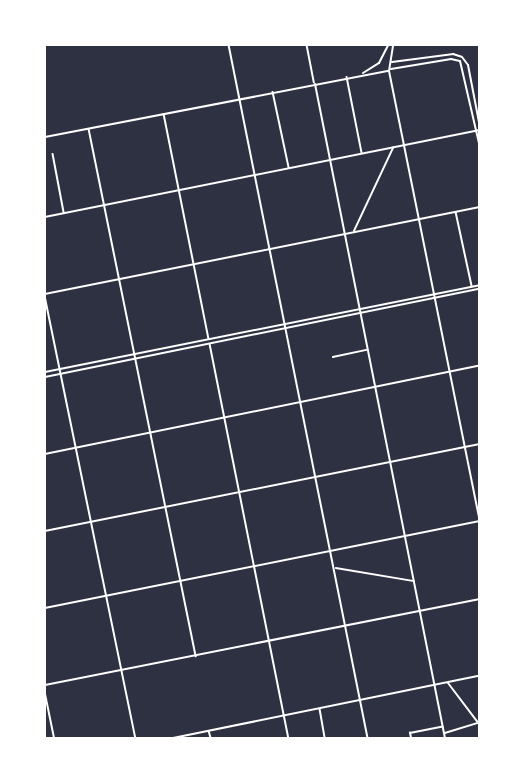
<!DOCTYPE html>
<style>
body{margin:0}
#map{position:relative;width:524px;height:783px;overflow:hidden;background:#2d3142;font-family:"Asap Condensed",sans-serif}
div>[style]{position:absolute}
[style*='--x']{left:calc(var(--x)*1px);top:calc(var(--y)*1px);width:calc(var(--w)*1px);rotate:calc(var(--a)*1deg)}
.minor>*{height:1.5px;margin:-0.75px;padding:0 0.75px;transform-origin:0.75px;border-radius:0.75px;background:#fff}
.tertiary>*{height:2px;margin:-1px;padding:0 1px;transform-origin:1px;border-radius:1px;background:#fff}
.secondary>*{height:2px;margin:-1px;padding:0 1px;transform-origin:1px;border-radius:1px;background:#fff}
span{translate:-50% -50%;white-space:nowrap;text-align:center;line-height:1.15;-webkit-text-stroke:6px #fff;paint-order:stroke}
.frame{position:absolute;inset:0;border:46px solid #fff;pointer-events:none}
</style>
<div id="map">
<div class="minor">
<i style="--x:229;--y:45;--w:707;--a:78.66"></i>
<i style="--x:307;--y:45;--w:38;--a:79"></i>
<i style="--x:347;--y:77;--w:77;--a:78.8"></i>
<i style="--x:273;--y:92;--w:77;--a:78"></i>
<i style="--x:164;--y:114;--w:229;--a:78.7"></i>
<i style="--x:89;--y:129;--w:538;--a:78.52"></i>
<i style="--x:53;--y:154;--w:59;--a:79.3"></i>
<i style="--x:456;--y:212;--w:76;--a:77.8"></i>
<i style="--x:45;--y:217;--w:443;--a:-11.3"></i>
<i style="--x:354;--y:231;--w:92;--a:-64.8"></i>
<i style="--x:45;--y:294;--w:443;--a:-11.3"></i>
<i style="--x:45;--y:296;--w:451;--a:78.4"></i>
<i style="--x:210;--y:344;--w:402;--a:78.7"></i>
<i style="--x:333;--y:357;--w:35;--a:-12"></i>
<i style="--x:45;--y:454;--w:443;--a:-11.5"></i>
<i style="--x:45;--y:531;--w:443;--a:-11.3"></i>
<i style="--x:336;--y:568;--w:79;--a:9.5"></i>
<i style="--x:45;--y:608;--w:443;--a:-11.3"></i>
<i style="--x:320;--y:709;--w:29;--a:80"></i>
<i style="--x:209;--y:731;--w:7;--a:74"></i>
<i style="--x:445;--y:733;--w:34;--a:-17"></i>
<i style="--x:411;--y:738;--w:5;--a:-101"></i>
<i style="--x:410;--y:733;--w:33;--a:-11"></i>
</div>
<div class="tertiary">
<i style="--x:392;--y:62;--w:62;--a:-7.5"></i>
<i style="--x:453;--y:54;--w:9;--a:18"></i>
<i style="--x:462;--y:57;--w:10;--a:53"></i>
<i style="--x:468;--y:65;--w:58;--a:79.1"></i>
<i style="--x:391;--y:69;--w:61;--a:-9.5"></i>
<i style="--x:451;--y:59;--w:9;--a:13"></i>
<i style="--x:460;--y:61;--w:84;--a:77"></i>
<i style="--x:45;--y:372;--w:443;--a:-11.3"></i>
<i style="--x:45;--y:377;--w:443;--a:-11.5"></i>
<i style="--x:448;--y:683;--w:51;--a:52.9"></i>
<i style="--x:45;--y:685;--w:442;--a:-11.2"></i>
<i style="--x:173;--y:738;--w:312;--a:-11.5"></i>
</div>
<div class="secondary">
<i style="--x:389;--y:71;--w:454;--a:78.6"></i>
<i style="--x:363;--y:73;--w:19;--a:-32"></i>
<i style="--x:379;--y:63;--w:20;--a:-63"></i>
<i style="--x:315;--y:84;--w:667;--a:78.76"></i>
<i style="--x:45;--y:137;--w:350;--a:-10.9"></i>
<i style="--x:389;--y:71;--w:26;--a:-81"></i>
<i style="--x:45;--y:694;--w:45;--a:78.4"></i>
</div>
<div class="frame"></div>
</div>
